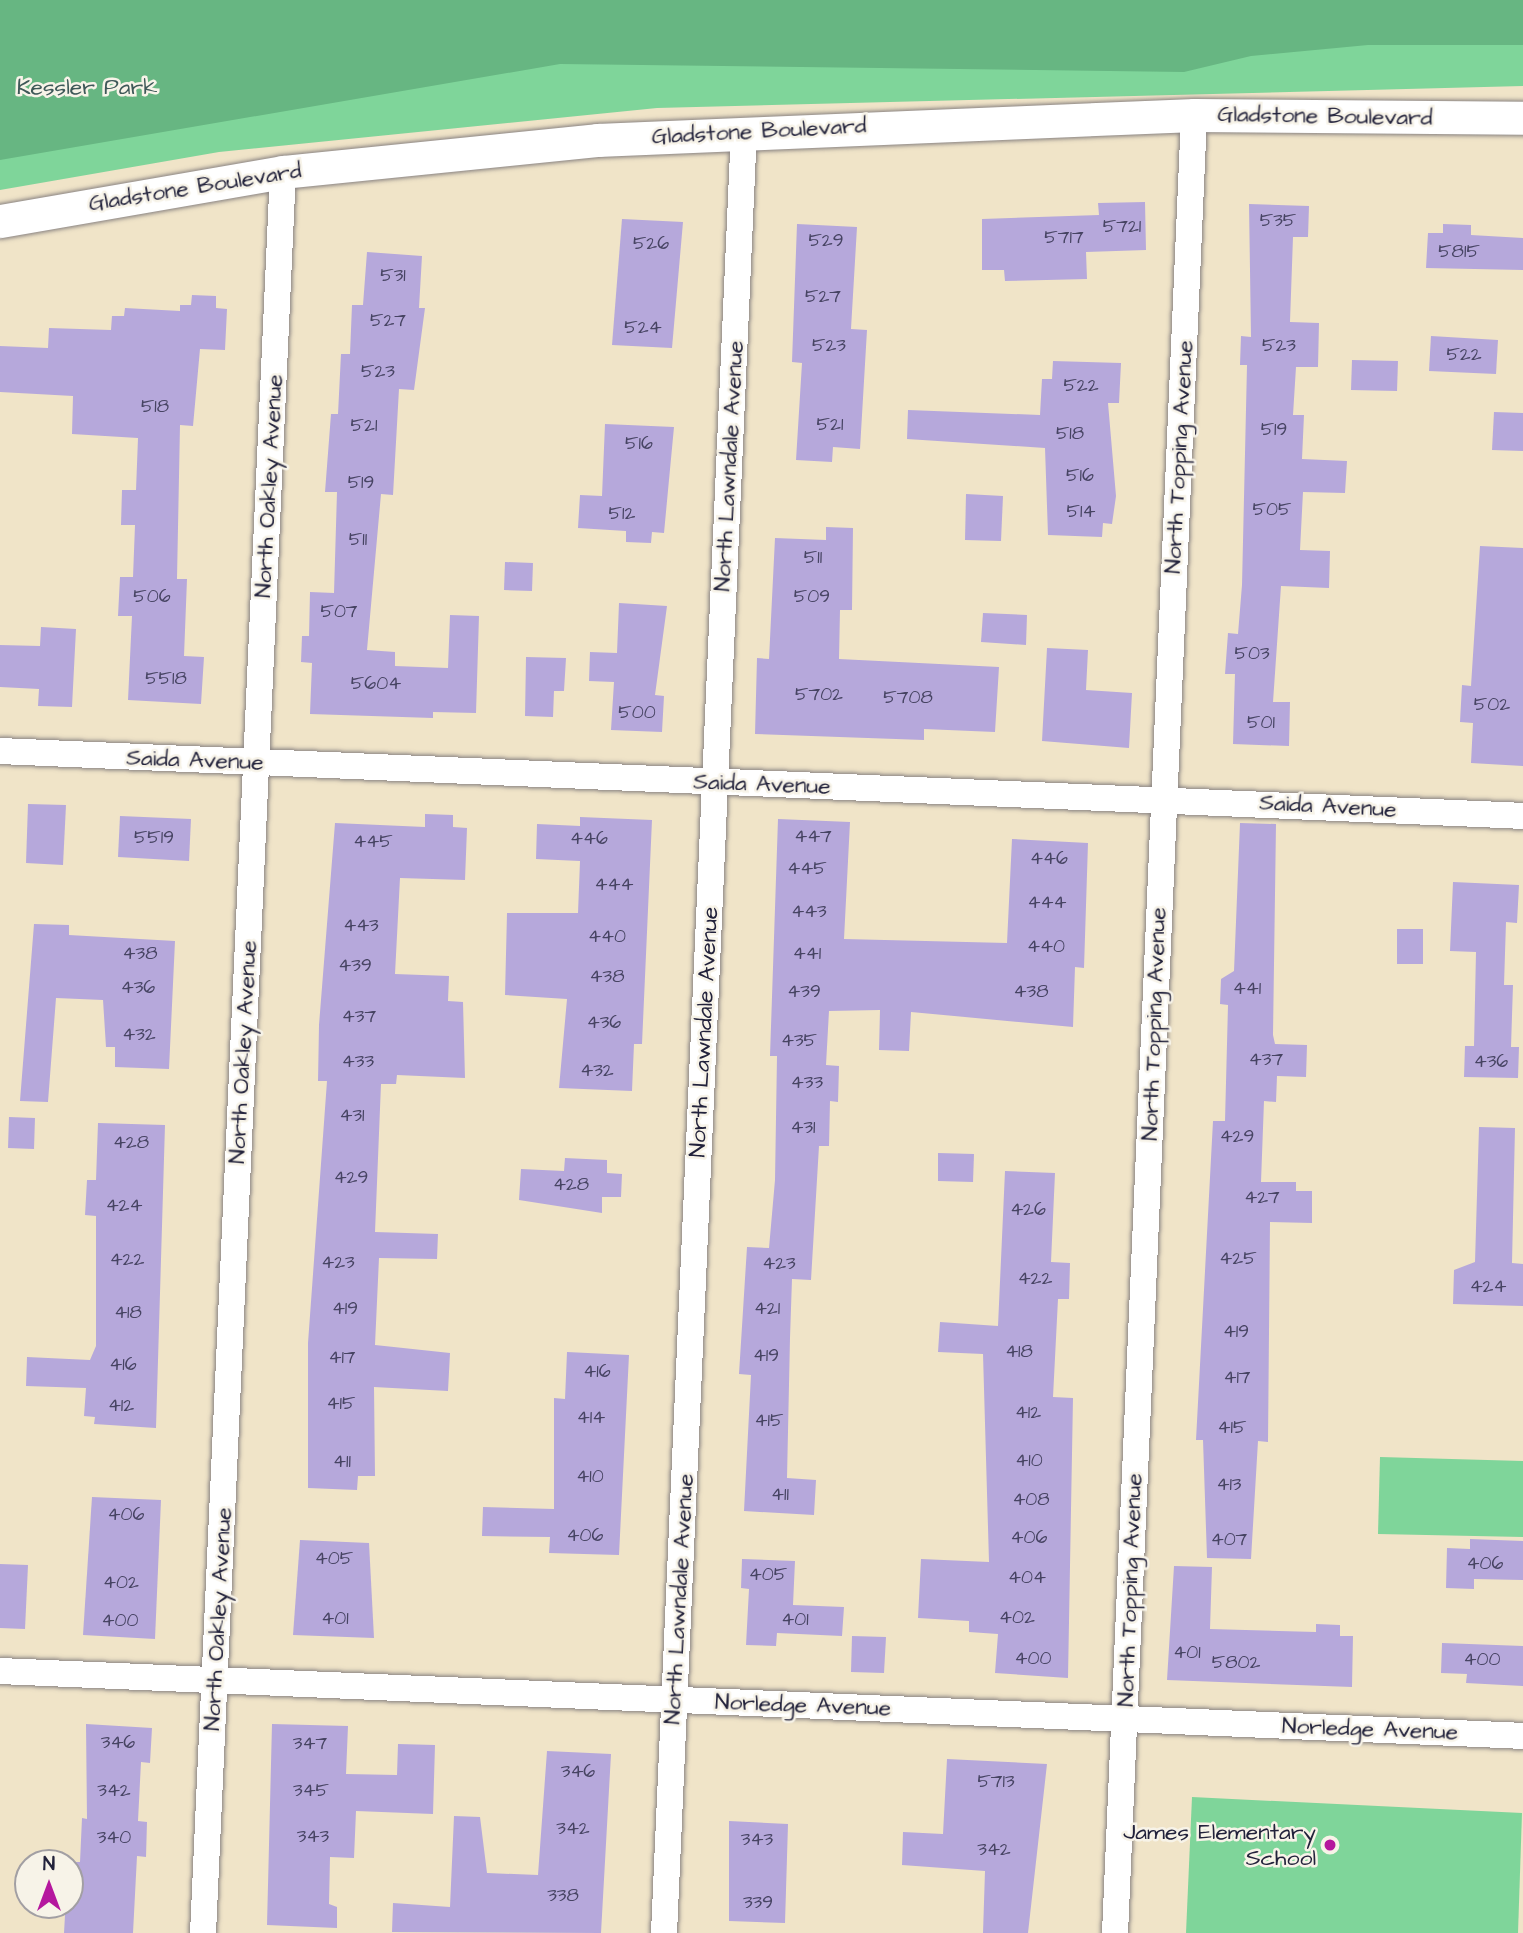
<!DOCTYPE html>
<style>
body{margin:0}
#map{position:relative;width:1523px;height:1933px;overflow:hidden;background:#f0e4c8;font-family:"Architects Daughter",sans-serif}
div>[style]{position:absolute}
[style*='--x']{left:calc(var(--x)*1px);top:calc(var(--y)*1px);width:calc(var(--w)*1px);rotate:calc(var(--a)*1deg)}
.green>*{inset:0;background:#7fd59a}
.forest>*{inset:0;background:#67b682}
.building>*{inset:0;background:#b6a8db}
.roads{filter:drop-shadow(0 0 2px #898382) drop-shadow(0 0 2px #898382)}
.minor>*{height:26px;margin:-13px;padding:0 13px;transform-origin:13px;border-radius:13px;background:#fff}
.tertiary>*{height:33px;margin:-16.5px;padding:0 16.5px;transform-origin:16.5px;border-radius:16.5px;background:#fff}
.dots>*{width:19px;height:19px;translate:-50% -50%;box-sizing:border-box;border:4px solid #f7f3e8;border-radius:50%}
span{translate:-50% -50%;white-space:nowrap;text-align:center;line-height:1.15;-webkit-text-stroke:5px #f7f3e8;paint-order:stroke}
.number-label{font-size:19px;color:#474463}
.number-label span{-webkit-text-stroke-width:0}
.park-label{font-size:23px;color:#3e5858}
.street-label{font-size:23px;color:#22223b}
.poi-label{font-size:23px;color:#22223b}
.right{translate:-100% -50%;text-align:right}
.north{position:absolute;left:14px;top:1849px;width:70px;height:70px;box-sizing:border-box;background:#f7f3e8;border:2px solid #a29fa3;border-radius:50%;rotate:0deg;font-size:19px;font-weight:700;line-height:28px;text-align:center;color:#22223b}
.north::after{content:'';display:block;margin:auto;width:24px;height:32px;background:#b5179e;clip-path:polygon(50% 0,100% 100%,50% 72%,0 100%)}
</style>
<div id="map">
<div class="green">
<i style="clip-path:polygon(0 0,1523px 0,1523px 86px,657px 108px,219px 152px,0 190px)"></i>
<i style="clip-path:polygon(1380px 1457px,1523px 1461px,1523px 1537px,1378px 1534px)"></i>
<i style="clip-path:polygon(1192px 1797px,1522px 1813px,1518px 1933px,1186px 1933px)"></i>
</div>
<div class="forest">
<i style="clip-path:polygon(0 0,1523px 0,1523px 45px,1368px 45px,1251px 56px,1184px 72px,560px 64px,0 160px)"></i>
</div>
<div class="building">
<i style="clip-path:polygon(1145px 202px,1146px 250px,1086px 252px,1087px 279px,1005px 281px,1004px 270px,982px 270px,982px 219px,1099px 215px,1098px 203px)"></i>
<i style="clip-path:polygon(1249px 204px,1309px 206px,1308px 237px,1293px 237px,1290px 322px,1319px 323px,1318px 367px,1296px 367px,1293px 415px,1304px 415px,1302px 459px,1347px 461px,1345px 493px,1303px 492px,1300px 550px,1330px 551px,1329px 588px,1281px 586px,1273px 702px,1290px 702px,1289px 746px,1233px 744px,1235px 674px,1225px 674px,1228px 633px,1238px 634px,1242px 585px,1247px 365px,1240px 365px,1241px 336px,1251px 337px)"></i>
<i style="clip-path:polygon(622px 219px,683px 222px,672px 348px,612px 345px)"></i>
<i style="clip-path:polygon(797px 224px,857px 227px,851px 329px,867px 330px,860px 449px,833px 447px,832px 462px,796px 460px,802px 363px,792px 362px)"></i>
<i style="clip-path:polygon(1443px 224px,1471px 225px,1471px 235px,1523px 238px,1523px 270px,1426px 268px,1428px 233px,1443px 233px)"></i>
<i style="clip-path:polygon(367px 252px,422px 256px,419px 308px,425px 308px,414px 390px,399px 389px,393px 495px,381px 494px,367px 650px,395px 652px,395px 666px,448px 668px,450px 615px,479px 616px,476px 713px,433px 712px,433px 718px,310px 714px,312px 663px,301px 662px,302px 636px,309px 636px,310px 592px,334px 593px,337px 492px,325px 492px,331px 414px,338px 414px,341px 354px,350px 354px,352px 305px,363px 305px)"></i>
<i style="clip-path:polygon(192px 295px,216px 296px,216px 308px,227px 309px,225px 350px,200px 349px,193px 426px,180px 425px,177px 579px,187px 579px,184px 656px,204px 657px,201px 704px,128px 700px,132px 616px,118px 616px,120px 577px,133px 577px,135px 525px,121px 525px,122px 490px,136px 490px,138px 438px,72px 434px,73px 396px,0 392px,0 346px,48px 348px,49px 328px,111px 330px,112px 316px,124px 316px,125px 308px,180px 311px,180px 305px,191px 305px)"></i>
<i style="clip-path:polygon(1431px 336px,1498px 340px,1496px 374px,1429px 371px)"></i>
<i style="clip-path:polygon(1352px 360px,1398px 361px,1397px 391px,1351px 390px)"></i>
<i style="clip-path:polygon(1053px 361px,1121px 363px,1119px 403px,1108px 403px,1116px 496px,1112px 524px,1103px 523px,1102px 537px,1048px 535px,1045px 448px,907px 439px,908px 410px,1040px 415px,1042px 379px,1052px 379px)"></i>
<i style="clip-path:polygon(1494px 412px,1523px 413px,1523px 451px,1492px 450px)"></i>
<i style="clip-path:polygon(605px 424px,674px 427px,664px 533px,652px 532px,651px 543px,626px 542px,626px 531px,578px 528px,580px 495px,602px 496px)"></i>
<i style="clip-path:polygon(966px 494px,1003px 496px,1001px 541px,965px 540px)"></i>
<i style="clip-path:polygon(826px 527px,853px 528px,852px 610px,840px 610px,839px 659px,999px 667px,995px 732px,924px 729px,924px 740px,755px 734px,757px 658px,769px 659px,775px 538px,826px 540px)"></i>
<i style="clip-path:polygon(1480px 546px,1523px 548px,1523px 766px,1471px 763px,1473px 723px,1460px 722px,1462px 685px,1471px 686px)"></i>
<i style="clip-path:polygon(505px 562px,533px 563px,532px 591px,504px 590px)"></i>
<i style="clip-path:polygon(619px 603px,667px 606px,655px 695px,664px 696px,662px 732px,611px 730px,614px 682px,589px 681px,590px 652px,617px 653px)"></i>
<i style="clip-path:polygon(983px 613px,1027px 615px,1026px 645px,981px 642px)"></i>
<i style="clip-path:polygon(41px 627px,76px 629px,72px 707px,38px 706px,39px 689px,0 687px,0 645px,40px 646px)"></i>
<i style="clip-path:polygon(1047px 648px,1088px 650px,1086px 690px,1132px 693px,1129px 748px,1042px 741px)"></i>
<i style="clip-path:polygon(526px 657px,566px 658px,564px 691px,554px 691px,553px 717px,525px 716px)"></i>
<i style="clip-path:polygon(28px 804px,66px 805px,63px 865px,26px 863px)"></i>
<i style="clip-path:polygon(425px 814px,453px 815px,453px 827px,467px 828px,465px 880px,400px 878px,395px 974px,449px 976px,448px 1001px,463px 1002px,465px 1078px,397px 1075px,396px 1084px,381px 1084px,375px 1232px,438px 1234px,437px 1259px,379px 1258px,375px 1345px,450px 1353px,448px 1391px,374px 1387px,375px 1476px,358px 1476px,357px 1490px,308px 1488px,308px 1343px,327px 1081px,318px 1081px,319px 1025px,335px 823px,425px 827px)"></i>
<i style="clip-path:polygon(120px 816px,191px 819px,189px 861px,118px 857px)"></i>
<i style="clip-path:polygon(580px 817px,652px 820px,642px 1044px,634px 1044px,632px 1091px,559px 1088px,567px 999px,505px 995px,507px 913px,578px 913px,580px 861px,536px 859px,537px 824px,580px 826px)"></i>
<i style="clip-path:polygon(778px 819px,850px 822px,844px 939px,1007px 943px,1012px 839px,1088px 843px,1084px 968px,1075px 967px,1073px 1027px,911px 1012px,909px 1051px,879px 1050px,880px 1010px,829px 1011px,826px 1065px,839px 1066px,838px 1102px,830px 1101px,829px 1146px,819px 1146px,811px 1280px,792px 1279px,790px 1338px,787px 1478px,816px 1480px,814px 1515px,744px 1511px,751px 1375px,739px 1374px,747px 1247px,769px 1248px,775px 1180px,777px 1056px,770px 1056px)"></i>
<i style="clip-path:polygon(1240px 823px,1276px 824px,1273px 1035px,1275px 1044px,1307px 1045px,1306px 1077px,1277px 1076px,1276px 1102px,1264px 1101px,1261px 1182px,1296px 1182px,1296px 1191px,1312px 1191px,1312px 1223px,1270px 1222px,1268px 1442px,1258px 1441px,1251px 1559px,1207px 1558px,1203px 1440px,1196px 1440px,1213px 1121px,1225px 1121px,1228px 1005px,1220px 1004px,1221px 979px,1234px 971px)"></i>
<i style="clip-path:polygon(1453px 882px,1519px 885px,1517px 923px,1506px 922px,1504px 985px,1513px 985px,1511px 1047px,1519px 1047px,1518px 1078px,1464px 1077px,1465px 1046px,1474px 1046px,1476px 952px,1450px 951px)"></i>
<i style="clip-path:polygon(34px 924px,69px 925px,69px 935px,175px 941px,169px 1069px,115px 1067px,115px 1047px,106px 1047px,103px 1000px,56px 998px,48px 1102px,20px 1101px)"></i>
<i style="clip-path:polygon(1397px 929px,1423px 929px,1423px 964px,1397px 964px)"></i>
<i style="clip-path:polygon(9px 1117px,35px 1118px,34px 1149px,8px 1148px)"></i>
<i style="clip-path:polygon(98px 1123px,165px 1125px,156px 1428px,94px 1424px,95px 1417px,84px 1416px,86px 1388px,26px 1386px,27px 1357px,90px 1360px,96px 1346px,96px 1216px,85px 1215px,87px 1180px,96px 1180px)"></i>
<i style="clip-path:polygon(1479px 1127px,1515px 1128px,1512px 1263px,1523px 1264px,1523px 1306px,1453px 1304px,1454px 1270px,1475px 1262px)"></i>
<i style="clip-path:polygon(938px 1153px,974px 1154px,973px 1182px,938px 1181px)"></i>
<i style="clip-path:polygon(565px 1158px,607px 1160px,607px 1173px,622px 1174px,621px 1197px,602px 1197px,602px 1213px,519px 1200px,521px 1169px,564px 1171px)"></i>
<i style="clip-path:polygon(1005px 1171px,1055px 1173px,1051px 1262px,1070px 1263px,1069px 1299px,1058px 1299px,1053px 1397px,1073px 1398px,1068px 1678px,995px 1673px,998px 1634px,969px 1632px,969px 1621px,918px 1618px,921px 1559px,989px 1562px,983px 1354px,938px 1352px,940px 1322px,998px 1326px)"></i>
<i style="clip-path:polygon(567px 1352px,629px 1355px,619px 1555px,549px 1553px,550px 1537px,482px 1536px,483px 1507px,554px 1509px,554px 1398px,565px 1399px)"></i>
<i style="clip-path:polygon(92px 1497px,161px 1500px,155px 1639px,83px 1635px)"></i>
<i style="clip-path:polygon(1470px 1539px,1523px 1541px,1523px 1580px,1474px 1579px,1474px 1589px,1446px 1588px,1447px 1548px,1470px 1549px)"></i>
<i style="clip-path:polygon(300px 1540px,369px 1543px,374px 1638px,293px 1635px)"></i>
<i style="clip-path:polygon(742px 1559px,795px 1561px,793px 1605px,844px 1607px,842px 1636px,777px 1633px,776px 1646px,746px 1645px,749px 1589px,741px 1588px)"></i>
<i style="clip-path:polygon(0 1564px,28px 1565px,25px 1629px,0 1628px)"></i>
<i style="clip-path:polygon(1174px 1566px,1212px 1567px,1210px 1629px,1316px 1632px,1316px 1624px,1340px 1625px,1340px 1636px,1353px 1636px,1352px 1687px,1167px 1680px)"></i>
<i style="clip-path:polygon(852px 1636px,886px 1637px,884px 1673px,851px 1672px)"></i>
<i style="clip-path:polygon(1442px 1643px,1523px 1646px,1523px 1686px,1466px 1683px,1467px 1674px,1441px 1673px)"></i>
<i style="clip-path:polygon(86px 1724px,152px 1728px,150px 1763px,141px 1762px,138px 1821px,147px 1822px,146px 1857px,137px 1856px,133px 1933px,64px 1933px,68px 1862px,80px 1862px,82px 1818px,87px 1819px)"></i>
<i style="clip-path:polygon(272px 1724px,348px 1726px,346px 1774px,397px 1775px,398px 1744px,435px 1745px,433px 1814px,356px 1811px,354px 1858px,330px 1857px,329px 1904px,337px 1907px,337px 1928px,267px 1925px)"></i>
<i style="clip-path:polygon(547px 1751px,611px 1754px,601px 1933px,392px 1932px,393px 1903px,450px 1907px,454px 1816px,480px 1817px,487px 1873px,538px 1875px)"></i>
<i style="clip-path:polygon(947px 1759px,1047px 1764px,1028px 1933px,983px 1933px,985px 1871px,902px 1865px,903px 1832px,943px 1834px)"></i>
<i style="clip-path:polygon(729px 1821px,788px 1824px,785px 1923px,729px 1921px)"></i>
</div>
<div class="roads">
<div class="minor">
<i style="--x:0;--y:751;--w:1524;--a:2.44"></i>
<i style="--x:0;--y:1671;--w:1524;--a:2.44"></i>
<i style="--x:203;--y:1933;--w:1763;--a:-87.4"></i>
<i style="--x:664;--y:1933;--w:1803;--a:-87.46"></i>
<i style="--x:1115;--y:1933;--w:1820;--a:-87.51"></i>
</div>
<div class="tertiary">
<i style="--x:0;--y:221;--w:287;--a:-9.8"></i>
<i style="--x:283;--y:172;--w:316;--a:-5.8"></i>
<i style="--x:597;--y:140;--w:598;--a:-2.4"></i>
<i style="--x:1194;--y:115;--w:329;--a:0.5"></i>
</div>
</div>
<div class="dots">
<i style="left:1330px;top:1845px;background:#b5179e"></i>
</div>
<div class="number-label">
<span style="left:1278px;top:221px">535</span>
<span style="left:1122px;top:227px">5721</span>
<span style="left:1064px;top:238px">5717</span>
<span style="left:826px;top:241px">529</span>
<span style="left:651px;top:244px">526</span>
<span style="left:1459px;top:252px">5815</span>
<span style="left:393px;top:276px">531</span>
<span style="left:823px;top:297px">527</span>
<span style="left:388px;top:321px">527</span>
<span style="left:643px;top:328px">524</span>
<span style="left:829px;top:346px">523</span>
<span style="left:1279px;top:346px">523</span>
<span style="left:1464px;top:355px">522</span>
<span style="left:378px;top:372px">523</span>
<span style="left:1081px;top:386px">522</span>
<span style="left:155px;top:407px">518</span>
<span style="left:830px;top:425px">521</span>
<span style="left:364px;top:426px">521</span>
<span style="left:1274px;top:430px">519</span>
<span style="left:1070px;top:434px">518</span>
<span style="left:639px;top:444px">516</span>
<span style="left:1080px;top:476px">516</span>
<span style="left:361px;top:483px">519</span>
<span style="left:1272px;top:510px">505</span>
<span style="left:1081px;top:512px">514</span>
<span style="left:622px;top:514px">512</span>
<span style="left:358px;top:540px">511</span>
<span style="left:813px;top:558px">511</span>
<span style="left:152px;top:597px">506</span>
<span style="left:812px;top:597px">509</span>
<span style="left:339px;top:612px">507</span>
<span style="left:1252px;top:654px">503</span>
<span style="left:166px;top:679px">5518</span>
<span style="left:376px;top:684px">5604</span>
<span style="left:819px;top:695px">5702</span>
<span style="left:908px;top:698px">5708</span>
<span style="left:1492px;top:705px">502</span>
<span style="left:637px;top:713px">500</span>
<span style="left:1261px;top:723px">501</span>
<span style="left:813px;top:837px">447</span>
<span style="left:154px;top:838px">5519</span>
<span style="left:589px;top:839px">446</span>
<span style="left:373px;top:842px">445</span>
<span style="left:1049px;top:859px">446</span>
<span style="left:807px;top:869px">445</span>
<span style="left:614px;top:885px">444</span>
<span style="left:1047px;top:903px">444</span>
<span style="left:809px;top:912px">443</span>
<span style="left:361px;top:926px">443</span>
<span style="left:607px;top:937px">440</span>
<span style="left:1046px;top:947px">440</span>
<span style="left:140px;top:954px">438</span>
<span style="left:807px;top:954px">441</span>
<span style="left:355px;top:966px">439</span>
<span style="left:607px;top:977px">438</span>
<span style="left:138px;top:988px">436</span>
<span style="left:1247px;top:989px">441</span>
<span style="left:804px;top:992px">439</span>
<span style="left:1031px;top:992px">438</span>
<span style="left:359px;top:1017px">437</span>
<span style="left:604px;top:1023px">436</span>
<span style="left:139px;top:1035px">432</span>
<span style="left:799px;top:1041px">435</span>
<span style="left:1266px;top:1060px">437</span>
<span style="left:358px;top:1062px">433</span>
<span style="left:1491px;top:1062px">436</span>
<span style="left:597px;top:1071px">432</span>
<span style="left:807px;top:1083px">433</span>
<span style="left:352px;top:1116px">431</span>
<span style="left:803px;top:1128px">431</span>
<span style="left:1237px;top:1137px">429</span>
<span style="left:131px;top:1143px">428</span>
<span style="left:351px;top:1178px">429</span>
<span style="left:571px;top:1185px">428</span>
<span style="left:1262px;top:1198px">427</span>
<span style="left:124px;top:1206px">424</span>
<span style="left:1028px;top:1210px">426</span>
<span style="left:1238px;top:1259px">425</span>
<span style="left:127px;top:1260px">422</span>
<span style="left:338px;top:1263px">423</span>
<span style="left:779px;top:1264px">423</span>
<span style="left:1035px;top:1279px">422</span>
<span style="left:1488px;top:1287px">424</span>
<span style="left:345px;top:1309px">419</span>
<span style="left:767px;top:1309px">421</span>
<span style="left:128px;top:1313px">418</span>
<span style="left:1236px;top:1332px">419</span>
<span style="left:1019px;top:1352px">418</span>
<span style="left:766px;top:1356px">419</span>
<span style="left:342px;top:1358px">417</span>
<span style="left:123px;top:1365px">416</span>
<span style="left:597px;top:1372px">416</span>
<span style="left:1237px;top:1378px">417</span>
<span style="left:341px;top:1404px">415</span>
<span style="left:121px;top:1406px">412</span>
<span style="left:1028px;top:1413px">412</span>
<span style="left:591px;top:1418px">414</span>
<span style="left:769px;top:1421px">415</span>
<span style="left:1232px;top:1428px">415</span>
<span style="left:1029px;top:1461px">410</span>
<span style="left:342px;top:1462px">411</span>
<span style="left:590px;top:1477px">410</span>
<span style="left:1229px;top:1485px">413</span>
<span style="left:780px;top:1495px">411</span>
<span style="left:1031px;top:1500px">408</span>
<span style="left:126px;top:1515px">406</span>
<span style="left:585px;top:1536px">406</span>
<span style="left:1029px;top:1538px">406</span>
<span style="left:1229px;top:1540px">407</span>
<span style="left:334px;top:1559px">405</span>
<span style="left:1485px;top:1564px">406</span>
<span style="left:768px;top:1575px">405</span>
<span style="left:1027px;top:1578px">404</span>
<span style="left:121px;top:1583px">402</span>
<span style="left:1017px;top:1618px">402</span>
<span style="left:335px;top:1619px">401</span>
<span style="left:795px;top:1620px">401</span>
<span style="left:120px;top:1621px">400</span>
<span style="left:1187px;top:1653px">401</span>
<span style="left:1033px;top:1659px">400</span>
<span style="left:1482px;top:1660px">400</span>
<span style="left:1236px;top:1663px">5802</span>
<span style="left:118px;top:1743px">346</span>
<span style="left:310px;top:1744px">347</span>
<span style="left:578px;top:1772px">346</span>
<span style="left:996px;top:1782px">5713</span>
<span style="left:114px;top:1791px">342</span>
<span style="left:311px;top:1791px">345</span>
<span style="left:573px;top:1829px">342</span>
<span style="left:313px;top:1837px">343</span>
<span style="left:114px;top:1838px">340</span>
<span style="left:757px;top:1840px">343</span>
<span style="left:994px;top:1850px">342</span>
<span style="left:563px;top:1896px">338</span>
<span style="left:758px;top:1903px">339</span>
</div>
<div class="park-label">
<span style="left:87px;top:87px">Kessler Park</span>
</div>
<div class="street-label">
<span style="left:1325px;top:116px;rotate:1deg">Gladstone Boulevard</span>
<span style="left:759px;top:131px;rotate:-3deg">Gladstone Boulevard</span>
<span style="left:195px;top:187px;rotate:-9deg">Gladstone Boulevard</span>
<span style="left:1179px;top:457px;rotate:-87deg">North Topping Avenue</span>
<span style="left:729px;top:466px;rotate:-87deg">North Lawndale Avenue</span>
<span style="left:269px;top:486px;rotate:-87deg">North Oakley Avenue</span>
<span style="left:195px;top:760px;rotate:2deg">Saida Avenue</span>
<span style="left:762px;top:784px;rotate:2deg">Saida Avenue</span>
<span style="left:1328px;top:806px;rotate:3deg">Saida Avenue</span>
<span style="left:1154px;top:1024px;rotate:-88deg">North Topping Avenue</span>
<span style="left:704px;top:1032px;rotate:-87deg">North Lawndale Avenue</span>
<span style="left:243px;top:1052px;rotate:-87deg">North Oakley Avenue</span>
<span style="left:1130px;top:1590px;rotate:-88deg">North Topping Avenue</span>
<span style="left:679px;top:1599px;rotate:-87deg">North Lawndale Avenue</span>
<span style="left:218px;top:1619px;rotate:-87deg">North Oakley Avenue</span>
<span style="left:803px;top:1705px;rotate:2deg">Norledge Avenue</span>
<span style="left:1370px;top:1729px;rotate:2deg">Norledge Avenue</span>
</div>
<div class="poi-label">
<span class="right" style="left:1316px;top:1845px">James Elementary<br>School</span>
</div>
<div class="north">N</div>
</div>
